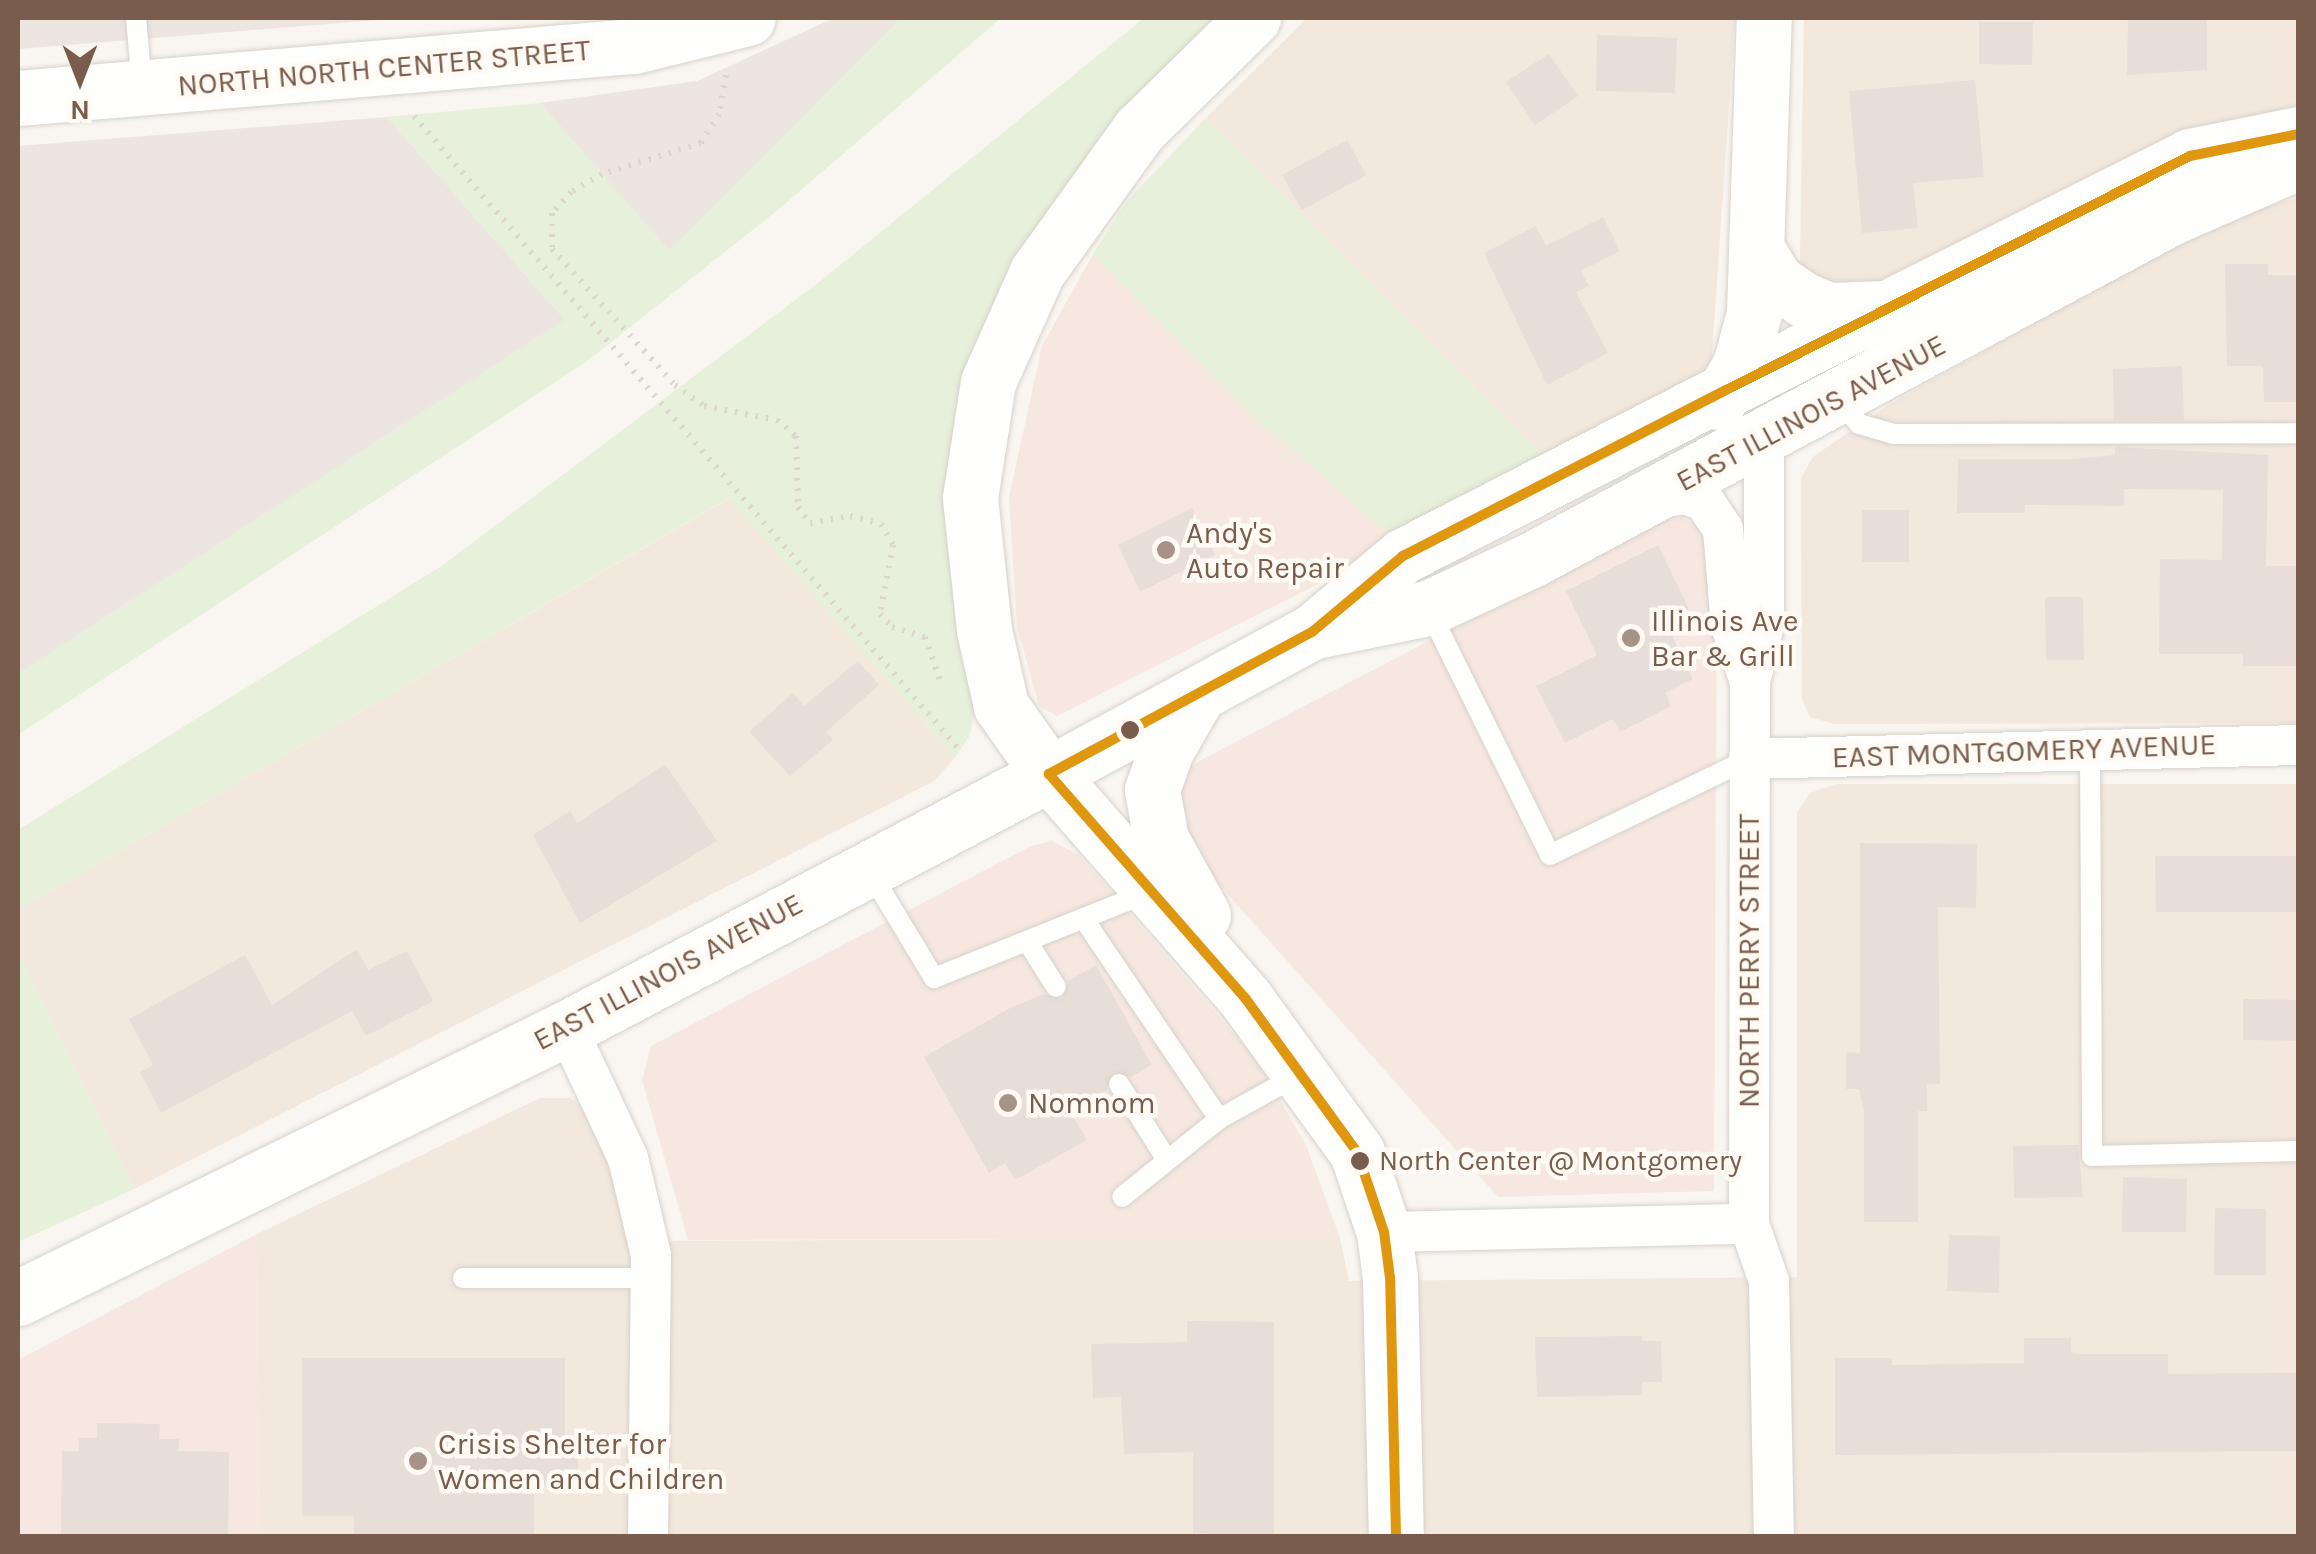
<!DOCTYPE html>
<style>
body{margin:0}
#map{position:relative;width:2316px;height:1554px;overflow:hidden;background:#f9f5f0;font-family:Karla,sans-serif}
div>[style]{position:absolute}
[style*='--x']{left:calc(var(--x)*1px);top:calc(var(--y)*1px);width:calc(var(--w)*1px);rotate:calc(var(--a)*1deg)}
.residential>*{inset:0;background:#f2e8de}
.commercial>*{inset:0;background:#f6e8e1}
.industrial>*{inset:0;background:#ede5e0}
.green>*{inset:0;background:#e7f0db}
.building>*{inset:0;background:#e6ded7}
.path>*{height:6px;margin-top:-3px;transform-origin:0;background:repeating-linear-gradient(90deg,#dcd5d0 0 2.5px,transparent 0 10.5px)}
.roads{filter:drop-shadow(0 0 2px #d7d1cb) drop-shadow(0 0 2px #d7d1cb)}
.lane>*{height:20px;margin:-10px;padding:0 10px;transform-origin:10px;border-radius:10px;background:#fefefd}
.street>*{height:40px;margin:-20px;padding:0 20px;transform-origin:20px;border-radius:20px;background:#fefefd}
.secondary>*{height:55px;margin:-27.5px;padding:0 27.5px;transform-origin:27.5px;border-radius:27.5px;background:#fefefd}
.bus-1>*{height:10px;margin:-5px;padding:0 5px;transform-origin:5px;border-radius:5px;background:#de970f}
.dots>*{width:28px;height:28px;translate:-50% -50%;box-sizing:border-box;border:5px solid #fffaf3;border-radius:50%}
span{translate:-50% -50%;white-space:nowrap;text-align:center;line-height:1.15;-webkit-text-stroke:9px #fffaf3;paint-order:stroke}
.bus-label{font-size:28px;color:#7a5c4d}
.left{translate:0 -50%;text-align:left}
.street-label{font-size:30px;color:#7a5c4d}
.poi-label{font-size:30px;color:#7a5c4d}
.frame{position:absolute;inset:0;border:20px solid #7a5c4d;pointer-events:none}
.north{position:absolute;left:30px;top:30px;width:100px;height:100px;-webkit-text-stroke:8px #fffaf3;paint-order:stroke;rotate:180deg;font-size:28px;font-weight:700;line-height:40px;text-align:center;color:#7a5c4d}
.north::after{content:'';display:block;margin:auto;width:35px;height:45px;background:#7a5c4d;clip-path:polygon(50% 0,100% 100%,50% 72%,0 100%)}
</style>
<div id="map">
<div class="residential">
<i style="clip-path:polygon(1307px 18px,1735px 18px,1711px 369px,1551px 464px,1206px 118px)"></i>
<i style="clip-path:polygon(1804px 18px,2298px 18px,2298px 105px,2263px 114px,1877px 297px,1806px 278px,1800px 261px)"></i>
<i style="clip-path:polygon(2298px 198px,2298px 723px,1834px 724px,1810px 717px,1802px 700px,1801px 478px,1813px 457px,1888px 405px,2161px 253px,2244px 212px)"></i>
<i style="clip-path:polygon(730px 498px,955px 758px,934px 781px,134px 1189px,18px 952px,18px 910px)"></i>
<i style="clip-path:polygon(1836px 784px,2298px 784px,2298px 1536px,259px 1536px,257px 1234px,540px 1098px,570px 1098px,593px 1114px,630px 1241px,1340px 1238px,1349px 1281px,1797px 1277px,1797px 813px,1810px 793px)"></i>
</div>
<div class="commercial">
<i style="clip-path:polygon(1093px 254px,1262px 424px,1399px 543px,1057px 716px,1039px 706px,1017px 627px,1009px 497px,1042px 346px)"></i>
<i style="clip-path:polygon(1681px 518px,1700px 526px,1717px 558px,1714px 1191px,1498px 1197px,1189px 851px,1176px 784px,1188px 767px,1656px 522px)"></i>
<i style="clip-path:polygon(1052px 841px,1079px 855px,1256px 1059px,1306px 1145px,1340px 1238px,688px 1240px,642px 1080px,651px 1046px,1031px 846px)"></i>
<i style="clip-path:polygon(257px 1234px,259px 1536px,18px 1536px,18px 1360px)"></i>
</div>
<div class="industrial">
<i style="clip-path:polygon(18px 18px,401px 18px,18px 49px)"></i>
<i style="clip-path:polygon(834px 18px,902px 18px,669px 251px,540px 103px,697px 81px)"></i>
<i style="clip-path:polygon(387px 117px,565px 320px,18px 674px,18px 146px)"></i>
</div>
<div class="green">
<i style="clip-path:polygon(902px 18px,1001px 18px,779px 209px,586px 362px,18px 735px,18px 674px,565px 320px,387px 117px,540px 103px,669px 250px)"></i>
<i style="clip-path:polygon(1144px 18px,1233px 18px,999px 310px,975px 706px,970px 735px,955px 758px,729px 498px,18px 910px,18px 830px,443px 565px,823px 279px)"></i>
<i style="clip-path:polygon(1206px 118px,1551px 464px,1399px 543px,1262px 424px,1093px 254px,1127px 201px)"></i>
<i style="clip-path:polygon(18px 952px,134px 1189px,18px 1242px)"></i>
</div>
<div class="building">
<i style="clip-path:polygon(2128px 18px,2207px 18px,2207px 70px,2127px 75px)"></i>
<i style="clip-path:polygon(1979px 22px,2033px 22px,2032px 65px,1979px 64px)"></i>
<i style="clip-path:polygon(1597px 35px,1677px 38px,1675px 93px,1596px 91px)"></i>
<i style="clip-path:polygon(1549px 54px,1578px 96px,1535px 125px,1506px 82px)"></i>
<i style="clip-path:polygon(1975px 80px,1984px 177px,1913px 183px,1918px 228px,1862px 233px,1849px 91px)"></i>
<i style="clip-path:polygon(1347px 140px,1366px 175px,1302px 210px,1282px 175px)"></i>
<i style="clip-path:polygon(1603px 217px,1620px 251px,1581px 271px,1589px 286px,1576px 292px,1608px 353px,1547px 385px,1484px 253px,1536px 226px,1546px 246px)"></i>
<i style="clip-path:polygon(2225px 264px,2268px 264px,2268px 275px,2298px 275px,2298px 402px,2264px 402px,2263px 366px,2227px 366px)"></i>
<i style="clip-path:polygon(2182px 366px,2184px 420px,2114px 420px,2113px 369px)"></i>
<i style="clip-path:polygon(2115px 447px,2268px 455px,2266px 566px,2298px 566px,2298px 666px,2243px 666px,2243px 654px,2159px 654px,2160px 559px,2222px 560px,2223px 490px,2124px 489px,2124px 506px,2025px 505px,2025px 513px,1957px 513px,1958px 459px,2073px 459px,2115px 455px)"></i>
<i style="clip-path:polygon(1192px 508px,1215px 555px,1140px 592px,1118px 545px)"></i>
<i style="clip-path:polygon(1862px 510px,1909px 510px,1909px 562px,1862px 562px)"></i>
<i style="clip-path:polygon(1658px 545px,1689px 609px,1665px 621px,1693px 679px,1665px 693px,1671px 706px,1620px 732px,1613px 719px,1565px 743px,1536px 686px,1597px 655px,1566px 591px)"></i>
<i style="clip-path:polygon(2045px 597px,2083px 597px,2084px 660px,2046px 660px)"></i>
<i style="clip-path:polygon(858px 661px,879px 685px,826px 732px,833px 740px,790px 776px,749px 732px,793px 693px,804px 706px)"></i>
<i style="clip-path:polygon(665px 764px,717px 841px,580px 923px,533px 835px,570px 811px,577px 823px)"></i>
<i style="clip-path:polygon(1860px 843px,1977px 844px,1976px 908px,1938px 907px,1940px 1084px,1927px 1084px,1927px 1111px,1918px 1111px,1918px 1222px,1864px 1222px,1864px 1111px,1859px 1089px,1846px 1089px,1846px 1052px,1860px 1053px)"></i>
<i style="clip-path:polygon(2155px 856px,2298px 856px,2298px 912px,2156px 912px)"></i>
<i style="clip-path:polygon(357px 949px,368px 970px,407px 951px,433px 1001px,366px 1036px,352px 1011px,161px 1113px,140px 1072px,153px 1065px,129px 1019px,245px 955px,272px 1005px)"></i>
<i style="clip-path:polygon(1096px 965px,1152px 1065px,1131px 1077px,1113px 1072px,1107px 1090px,1070px 1111px,1087px 1140px,1015px 1180px,1005px 1163px,989px 1173px,924px 1057px,1012px 1007px,1044px 994px,1062px 999px,1068px 981px)"></i>
<i style="clip-path:polygon(2243px 999px,2298px 1000px,2298px 1041px,2243px 1040px)"></i>
<i style="clip-path:polygon(2078px 1145px,2083px 1197px,2014px 1198px,2013px 1146px)"></i>
<i style="clip-path:polygon(2123px 1177px,2187px 1179px,2186px 1232px,2122px 1232px)"></i>
<i style="clip-path:polygon(2215px 1208px,2266px 1209px,2266px 1275px,2214px 1275px)"></i>
<i style="clip-path:polygon(1949px 1235px,2000px 1236px,1999px 1293px,1947px 1291px)"></i>
<i style="clip-path:polygon(1187px 1321px,1274px 1322px,1274px 1536px,1193px 1533px,1193px 1452px,1124px 1454px,1121px 1397px,1093px 1398px,1091px 1344px,1187px 1342px)"></i>
<i style="clip-path:polygon(1642px 1336px,1642px 1341px,1661px 1341px,1662px 1382px,1642px 1382px,1642px 1395px,1537px 1397px,1535px 1337px)"></i>
<i style="clip-path:polygon(2024px 1338px,2071px 1338px,2071px 1353px,2077px 1354px,2168px 1354px,2168px 1374px,2298px 1373px,2298px 1451px,1835px 1455px,1835px 1358px,1892px 1358px,1892px 1365px,2024px 1363px)"></i>
<i style="clip-path:polygon(302px 1358px,565px 1358px,565px 1436px,578px 1436px,578px 1485px,534px 1485px,534px 1536px,354px 1536px,354px 1516px,302px 1516px)"></i>
<i style="clip-path:polygon(97px 1423px,160px 1424px,159px 1439px,179px 1439px,178px 1451px,229px 1452px,228px 1536px,61px 1536px,62px 1451px,79px 1451px,79px 1438px,97px 1438px)"></i>
</div>
<div class="path">
<i style="--x:726;--y:75;--w:40;--a:100"></i>
<i style="--x:719;--y:114;--w:34;--a:122"></i>
<i style="--x:701;--y:143;--w:104;--a:162.6"></i>
<i style="--x:602;--y:174;--w:36;--a:150"></i>
<i style="--x:571;--y:192;--w:28;--a:132"></i>
<i style="--x:552;--y:213;--w:36;--a:90"></i>
<i style="--x:552;--y:249;--w:183;--a:47.9"></i>
<i style="--x:675;--y:385;--w:36;--a:36"></i>
<i style="--x:704;--y:406;--w:74;--a:10.9"></i>
<i style="--x:777;--y:420;--w:25;--a:40"></i>
<i style="--x:796;--y:436;--w:71;--a:88.4"></i>
<i style="--x:798;--y:507;--w:20;--a:53"></i>
<i style="--x:810;--y:523;--w:41;--a:-9.9"></i>
<i style="--x:850;--y:516;--w:32;--a:14"></i>
<i style="--x:881;--y:524;--w:24;--a:60"></i>
<i style="--x:893;--y:545;--w:70;--a:100.7"></i>
<i style="--x:880;--y:614;--w:18;--a:47"></i>
<i style="--x:892;--y:627;--w:34;--a:17"></i>
<i style="--x:925;--y:637;--w:52;--a:70.9"></i>
<i style="--x:414;--y:116;--w:834;--a:49.28"></i>
</div>
<div class="roads">
<div class="lane">
<i style="--x:136;--y:18;--w:67;--a:84.9"></i>
<i style="--x:1839;--y:399;--w:32;--a:51"></i>
<i style="--x:1859;--y:424;--w:35;--a:16"></i>
<i style="--x:1893;--y:434;--w:405;--a:-0.1"></i>
<i style="--x:1429;--y:610;--w:273;--a:63.7"></i>
<i style="--x:1550;--y:855;--w:221;--a:-25.8"></i>
<i style="--x:2090;--y:746;--w:410;--a:89.7"></i>
<i style="--x:2092;--y:1156;--w:206;--a:-1.4"></i>
<i style="--x:870;--y:872;--w:124;--a:58.9"></i>
<i style="--x:934;--y:978;--w:232;--a:-21.8"></i>
<i style="--x:1083;--y:918;--w:243;--a:55.9"></i>
<i style="--x:1219;--y:1119;--w:124;--a:141.2"></i>
<i style="--x:1027;--y:941;--w:54;--a:57.8"></i>
<i style="--x:1119;--y:1084;--w:90;--a:57.7"></i>
<i style="--x:1219;--y:1119;--w:93;--a:-29.1"></i>
<i style="--x:463;--y:1278;--w:188;--a:0"></i>
</div>
<div class="street">
<i style="--x:1764;--y:440;--w:185;--a:90"></i>
<i style="--x:1764;--y:625;--w:59;--a:103.8"></i>
<i style="--x:1750;--y:682;--w:542;--a:90.11"></i>
<i style="--x:1749;--y:1224;--w:60;--a:70.7"></i>
<i style="--x:1769;--y:1281;--w:255;--a:88.9"></i>
<i style="--x:1649;--y:498;--w:38;--a:-5"></i>
<i style="--x:1687;--y:495;--w:18;--a:19"></i>
<i style="--x:1704;--y:501;--w:34;--a:56"></i>
<i style="--x:1723;--y:529;--w:97;--a:85.3"></i>
<i style="--x:1731;--y:626;--w:59;--a:71.3"></i>
<i style="--x:1749;--y:759;--w:549;--a:-1.46"></i>
<i style="--x:567;--y:1028;--w:144;--a:64.9"></i>
<i style="--x:628;--y:1158;--w:100;--a:76.7"></i>
<i style="--x:651;--y:1255;--w:281;--a:90.6"></i>
<i style="--x:1384;--y:1232;--w:365;--a:-1.3"></i>
</div>
<div class="secondary">
<i style="--x:1253;--y:18;--w:160;--a:135.5"></i>
<i style="--x:1139;--y:130;--w:175;--a:125.7"></i>
<i style="--x:1037;--y:272;--w:120;--a:114"></i>
<i style="--x:988;--y:382;--w:117;--a:98.8"></i>
<i style="--x:970;--y:498;--w:133;--a:83.9"></i>
<i style="--x:984;--y:630;--w:78;--a:77.4"></i>
<i style="--x:1001;--y:706;--w:83;--a:54.8"></i>
<i style="--x:1049;--y:774;--w:298;--a:48.8"></i>
<i style="--x:1245;--y:998;--w:190;--a:54"></i>
<i style="--x:1357;--y:1152;--w:84;--a:71.4"></i>
<i style="--x:1384;--y:1232;--w:46;--a:82.6"></i>
<i style="--x:1390;--y:1278;--w:258;--a:88.7"></i>
<i style="--x:18;--y:98;--w:618;--a:-4.83"></i>
<i style="--x:634;--y:46;--w:117;--a:-13.8"></i>
<i style="--x:1758;--y:251;--w:35;--a:59"></i>
<i style="--x:1776;--y:281;--w:34;--a:34"></i>
<i style="--x:1804;--y:300;--w:27;--a:22"></i>
<i style="--x:1829;--y:310;--w:57;--a:-2"></i>
<i style="--x:1718;--y:402;--w:43;--a:-59.3"></i>
<i style="--x:1740;--y:365;--w:54;--a:-74.9"></i>
<i style="--x:1754;--y:313;--w:295;--a:-88.1"></i>
<i style="--x:1320;--y:630;--w:110;--a:-11.5"></i>
<i style="--x:1428;--y:608;--w:116;--a:-25"></i>
<i style="--x:1533;--y:559;--w:725;--a:-28.16"></i>
<i style="--x:2172;--y:217;--w:137;--a:-23.6"></i>
<i style="--x:1199;--y:693;--w:66;--a:120.1"></i>
<i style="--x:1166;--y:750;--w:42;--a:109.3"></i>
<i style="--x:1152;--y:790;--w:50;--a:79.6"></i>
<i style="--x:1161;--y:839;--w:87;--a:61.1"></i>
<i style="--x:18;--y:1298;--w:612;--a:-26.19"></i>
<i style="--x:567;--y:1028;--w:545;--a:-27.79"></i>
<i style="--x:1049;--y:774;--w:299;--a:-28.4"></i>
<i style="--x:1312;--y:632;--w:119;--a:-39.9"></i>
<i style="--x:1403;--y:556;--w:506;--a:-27.17"></i>
<i style="--x:1853;--y:325;--w:377;--a:-26.6"></i>
<i style="--x:2190;--y:156;--w:110;--a:-11.5"></i>
</div>
</div>
<div class="bus-1">
<i style="--x:1396;--y:1536;--w:258;--a:-91.3"></i>
<i style="--x:1390;--y:1278;--w:46;--a:-97.4"></i>
<i style="--x:1384;--y:1232;--w:84;--a:-108.6"></i>
<i style="--x:1357;--y:1152;--w:190;--a:-126"></i>
<i style="--x:1245;--y:998;--w:298;--a:-131.2"></i>
<i style="--x:1049;--y:774;--w:299;--a:-28.4"></i>
<i style="--x:1312;--y:632;--w:119;--a:-39.9"></i>
<i style="--x:1403;--y:556;--w:363;--a:-27.2"></i>
<i style="--x:1726;--y:390;--w:520;--a:-26.76"></i>
<i style="--x:2190;--y:156;--w:110;--a:-11.5"></i>
</div>
<div class="dots">
<i style="left:1166px;top:550px;background:#a69286"></i>
<i style="left:1631px;top:638px;background:#a69286"></i>
<i style="left:1130px;top:730px;background:#7a5c4d"></i>
<i style="left:1008px;top:1103px;background:#a69286"></i>
<i style="left:1360px;top:1161px;background:#7a5c4d"></i>
<i style="left:418px;top:1461px;background:#a69286"></i>
</div>
<div class="bus-label">
<span class="left" style="left:1379px;top:1161px">North Center @ Montgomery</span>
</div>
<div class="street-label">
<span style="left:384px;top:68px;rotate:-5deg">NORTH NORTH CENTER STREET</span>
<span style="left:1811px;top:413px;rotate:-28deg">EAST ILLINOIS AVENUE</span>
<span style="left:2024px;top:751px;rotate:-2deg">EAST MONTGOMERY AVENUE</span>
<span style="left:1749px;top:961px;rotate:-90deg">NORTH PERRY STREET</span>
<span style="left:668px;top:972px;rotate:-28deg">EAST ILLINOIS AVENUE</span>
</div>
<div class="poi-label">
<span class="left" style="left:1186px;top:550px">Andy's<br>Auto Repair</span>
<span class="left" style="left:1651px;top:638px">Illinois Ave<br>Bar &amp; Grill</span>
<span class="left" style="left:1028px;top:1103px">Nomnom</span>
<span class="left" style="left:438px;top:1461px">Crisis Shelter for<br>Women and Children</span>
</div>
<div class="frame"></div>
<div class="north">N</div>
</div>
